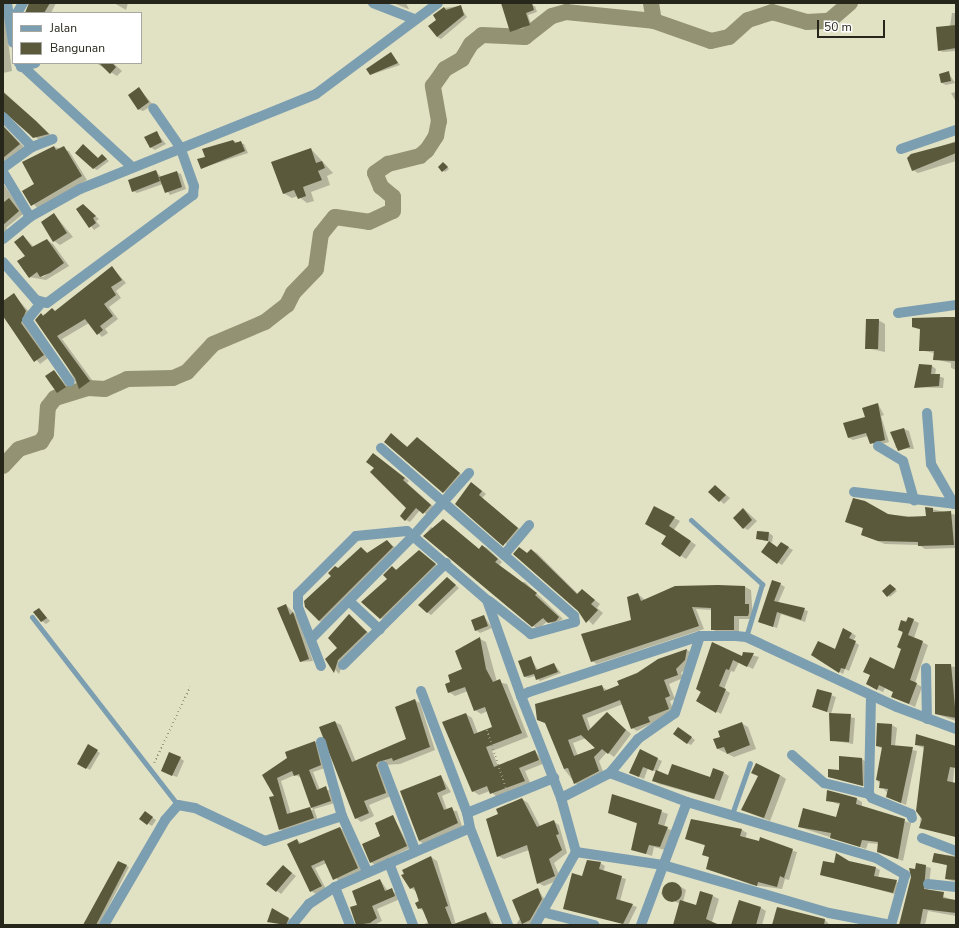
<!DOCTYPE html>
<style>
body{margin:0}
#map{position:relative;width:959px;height:928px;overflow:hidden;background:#e1e1c3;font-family:"Nunito Sans",sans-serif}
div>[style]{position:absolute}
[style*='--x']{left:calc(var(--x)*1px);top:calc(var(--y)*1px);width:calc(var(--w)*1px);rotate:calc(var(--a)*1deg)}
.shadow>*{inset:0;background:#0003}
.river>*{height:16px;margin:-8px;padding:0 8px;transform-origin:8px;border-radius:8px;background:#939273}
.building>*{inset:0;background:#5a593c}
.round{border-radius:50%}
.path>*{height:1.5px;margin-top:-0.75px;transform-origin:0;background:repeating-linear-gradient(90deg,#989881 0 1px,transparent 0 4px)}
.service>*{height:5px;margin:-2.5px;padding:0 2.5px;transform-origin:2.5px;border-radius:2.5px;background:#7c9eb1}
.minor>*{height:10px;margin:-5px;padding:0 5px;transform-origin:5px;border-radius:5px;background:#7c9eb1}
.tertiary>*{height:10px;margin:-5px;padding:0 5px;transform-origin:5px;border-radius:5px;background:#7c9eb1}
span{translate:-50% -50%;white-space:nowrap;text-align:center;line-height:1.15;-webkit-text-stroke:4px #fff;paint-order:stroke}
.frame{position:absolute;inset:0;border:4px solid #26261a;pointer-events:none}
.legend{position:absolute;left:12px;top:12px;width:130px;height:52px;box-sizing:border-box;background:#fff;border:1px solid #a8a8a3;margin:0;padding:5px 7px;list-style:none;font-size:12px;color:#26261a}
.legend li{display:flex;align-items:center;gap:8px;height:20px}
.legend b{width:20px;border:1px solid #a8a8a3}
.scale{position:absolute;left:817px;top:20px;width:68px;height:18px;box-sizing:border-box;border:2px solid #26261a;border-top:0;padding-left:5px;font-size:12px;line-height:14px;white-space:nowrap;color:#26261a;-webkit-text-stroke:3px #fff;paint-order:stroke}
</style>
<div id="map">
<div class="shadow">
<i style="clip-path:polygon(3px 3px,12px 71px,3px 73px)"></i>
<i style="clip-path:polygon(31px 3px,56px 3px,51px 13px,25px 13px)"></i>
<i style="clip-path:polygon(114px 3px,128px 3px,126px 10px)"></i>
<i style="clip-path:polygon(393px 3px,406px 3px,409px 9px,408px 9px)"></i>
<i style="clip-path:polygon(502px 3px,535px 6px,537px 12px,528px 15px,532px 27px,511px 31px)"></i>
<i style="clip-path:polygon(460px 6px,467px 17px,441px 39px,437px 37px,438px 21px,444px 8px)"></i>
<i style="clip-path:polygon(952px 13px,956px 13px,956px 51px,943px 52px,939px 50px,950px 26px)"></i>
<i style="clip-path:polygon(391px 53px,400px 65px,370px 75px)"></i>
<i style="clip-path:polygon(96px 63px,113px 63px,122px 71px,117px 76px)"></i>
<i style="clip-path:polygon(948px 72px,955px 83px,946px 85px,942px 83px)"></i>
<i style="clip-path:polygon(139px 88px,153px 105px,143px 111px,138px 109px)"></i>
<i style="clip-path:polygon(3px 91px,52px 136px,39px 140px,11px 114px,3px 115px)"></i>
<i style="clip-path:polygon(956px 92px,956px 102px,951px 93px)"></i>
<i style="clip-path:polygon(3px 125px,24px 147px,3px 165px)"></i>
<i style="clip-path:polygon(156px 132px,166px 144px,155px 150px,150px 147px)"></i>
<i style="clip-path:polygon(233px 141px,244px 144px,248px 153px,202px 168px,206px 157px)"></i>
<i style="clip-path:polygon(956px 141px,956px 161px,918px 173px,913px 170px,909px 158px)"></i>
<i style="clip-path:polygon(54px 147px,69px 151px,87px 180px,38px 209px,23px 191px,35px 184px)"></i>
<i style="clip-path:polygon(311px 149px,333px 173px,327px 176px,330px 185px,311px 192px,314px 201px,307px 203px,298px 196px,292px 198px,283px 193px)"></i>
<i style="clip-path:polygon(102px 155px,109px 161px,97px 170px,93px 168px)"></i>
<i style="clip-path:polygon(445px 164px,449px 169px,445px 172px,439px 167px)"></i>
<i style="clip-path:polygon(156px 171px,161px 177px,176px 172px,181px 174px,186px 189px,170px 195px,163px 184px,137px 193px,133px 191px)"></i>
<i style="clip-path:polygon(3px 183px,23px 214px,6px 228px,9px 232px,3px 239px)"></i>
<i style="clip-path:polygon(83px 205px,99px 219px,96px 221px,100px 226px,94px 230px,78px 209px)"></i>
<i style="clip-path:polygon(54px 214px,73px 237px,60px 245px,54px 241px)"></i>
<i style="clip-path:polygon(evenodd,23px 236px,34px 247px,47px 240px,53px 244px,69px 266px,46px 280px,29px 277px,23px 236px,54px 270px,43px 277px,41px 276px,54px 270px)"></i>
<i style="clip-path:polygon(112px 267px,126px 283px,116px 291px,121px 298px,109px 307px,118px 319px,105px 329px,108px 333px,102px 337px,89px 323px,62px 339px,95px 384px,84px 392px,79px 389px,41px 315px,56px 312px)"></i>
<i style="clip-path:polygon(14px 295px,31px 314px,26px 327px,48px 358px,40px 364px,3px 317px,3px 298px,5px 301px)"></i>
<i style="clip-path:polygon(913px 319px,956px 319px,956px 370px,951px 368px,951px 363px,934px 359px,934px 353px,920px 350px,921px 330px,913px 327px)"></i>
<i style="clip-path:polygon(878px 320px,885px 324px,885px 352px,866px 348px)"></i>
<i style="clip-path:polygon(932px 366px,936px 369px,935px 375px,944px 378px,943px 388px,916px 387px)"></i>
<i style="clip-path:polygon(54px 371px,70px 389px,62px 395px,57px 393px)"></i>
<i style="clip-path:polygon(878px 404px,884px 415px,881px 416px,889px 442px,875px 446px,868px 436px,853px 440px,849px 438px)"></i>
<i style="clip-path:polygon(904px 429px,909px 431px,914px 449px,896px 448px,892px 432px)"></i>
<i style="clip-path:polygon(391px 434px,409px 448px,422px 441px,464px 477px,448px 495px)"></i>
<i style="clip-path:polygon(378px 457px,409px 481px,407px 483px,435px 508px,428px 515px,420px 510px,410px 522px,406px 520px,408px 507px)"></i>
<i style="clip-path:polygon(472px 483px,486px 494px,482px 498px,522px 531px,508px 547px)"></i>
<i style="clip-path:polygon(715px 486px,730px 498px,724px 504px,710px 492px)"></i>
<i style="clip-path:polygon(655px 508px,680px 521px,674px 530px,696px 545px,686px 559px,662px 544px,667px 535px)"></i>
<i style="clip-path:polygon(744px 509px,757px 521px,748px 530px,744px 528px)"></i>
<i style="clip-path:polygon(932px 509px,956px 515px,956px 548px,925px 549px,919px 545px,885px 544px,862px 535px,864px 529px,846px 521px,888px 515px,927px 517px)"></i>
<i style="clip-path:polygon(448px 523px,479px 549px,482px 546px,487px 548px,502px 562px,499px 565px,518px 582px,525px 582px,563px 619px,554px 624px,548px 621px,538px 629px,533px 626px,424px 536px,431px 527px,436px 530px)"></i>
<i style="clip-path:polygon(769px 533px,773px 536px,772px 542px,757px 539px)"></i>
<i style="clip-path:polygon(387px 541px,397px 549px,323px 623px,319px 621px,339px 569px,361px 548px,369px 554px)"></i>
<i style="clip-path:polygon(786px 546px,793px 550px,782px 565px,762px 552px)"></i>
<i style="clip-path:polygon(520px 548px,528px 554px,531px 550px,537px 553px,578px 594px,582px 590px,600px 604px,597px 608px,603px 613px,593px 625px)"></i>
<i style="clip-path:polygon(419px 551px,439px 567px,385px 621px,381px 618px,392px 567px,397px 570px)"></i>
<i style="clip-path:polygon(447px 578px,459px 588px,431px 615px,427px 612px)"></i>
<i style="clip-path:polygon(780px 584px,785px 587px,778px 603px,808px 611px,805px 622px,781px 614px,777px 628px,759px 622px)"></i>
<i style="clip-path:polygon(892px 586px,897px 591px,890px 597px,883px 591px)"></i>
<i style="clip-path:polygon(675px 587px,745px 587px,751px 590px,753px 619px,739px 619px,739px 632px,717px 632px,712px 629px,712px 610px,696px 609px,704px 629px,597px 664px,592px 661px,632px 621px,638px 594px,645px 600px)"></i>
<i style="clip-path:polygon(286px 605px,297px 616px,313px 661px,300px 662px)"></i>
<i style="clip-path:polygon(39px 609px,50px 621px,46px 624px,42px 621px)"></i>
<i style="clip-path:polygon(349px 616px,371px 635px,343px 663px,339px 674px,326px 659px,338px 648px)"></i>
<i style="clip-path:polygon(484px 616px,492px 628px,480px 633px,476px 630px)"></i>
<i style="clip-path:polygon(913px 620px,919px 623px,914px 638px,928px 645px,915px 683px,922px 687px,915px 707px,892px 696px,894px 692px,885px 688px,883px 692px,872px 687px,894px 670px,902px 649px,902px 621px)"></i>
<i style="clip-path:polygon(852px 633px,856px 636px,853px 641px,859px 645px,849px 671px,845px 669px,843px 674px,812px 655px,836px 651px)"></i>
<i style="clip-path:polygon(480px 639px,486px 642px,497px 682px,507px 684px,528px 737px,492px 751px,498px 766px,535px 751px,545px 763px,525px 771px,531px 785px,497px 797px,490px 791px,479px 795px,473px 791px,466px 714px,472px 718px,478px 734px,493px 728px,488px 711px,481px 714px,475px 710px,468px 691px,455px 696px,449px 692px)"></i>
<i style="clip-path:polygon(713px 644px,742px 657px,744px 653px,759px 657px,753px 669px,739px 662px,734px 672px,731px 671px,724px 689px,730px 693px,721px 714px,698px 700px)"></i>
<i style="clip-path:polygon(evenodd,687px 650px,693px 653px,691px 663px,681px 673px,683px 678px,669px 684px,675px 699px,670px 701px,674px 712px,637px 731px,632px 728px,623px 704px,587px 718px,591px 730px,607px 713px,631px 734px,614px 757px,607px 752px,599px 761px,604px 774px,580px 786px,575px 783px,564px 769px,547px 724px,538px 719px,601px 686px,607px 690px,620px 686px,658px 660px,687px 650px,586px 738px,596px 749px,578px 756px,573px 743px,586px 738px)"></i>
<i style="clip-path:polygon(530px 657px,538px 670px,554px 664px,561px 673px,540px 681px,535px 676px,528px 678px,525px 677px)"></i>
<i style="clip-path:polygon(935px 665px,956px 667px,956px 721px,936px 714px)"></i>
<i style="clip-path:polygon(818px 690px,836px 697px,831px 714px,855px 718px,853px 744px,831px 740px,830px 713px,813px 707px)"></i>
<i style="clip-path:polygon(414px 700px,420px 703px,435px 750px,400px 764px,384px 765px,391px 796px,369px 805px,374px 816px,361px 822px,356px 818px,335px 722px,341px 725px,356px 762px,408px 739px)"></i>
<i style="clip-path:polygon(741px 723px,748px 727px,756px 749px,734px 757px,718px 749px,722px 737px)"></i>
<i style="clip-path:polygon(892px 725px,897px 728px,895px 746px,917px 751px,906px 805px,892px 799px,877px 780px,883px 749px,877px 746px)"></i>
<i style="clip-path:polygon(683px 731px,695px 740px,691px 745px,687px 743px)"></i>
<i style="clip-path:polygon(evenodd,315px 742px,320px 745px,325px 768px,313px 772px,320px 790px,331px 790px,335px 803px,314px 809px,318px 821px,285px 832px,280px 829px,275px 797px,263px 775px,315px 742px,295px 775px,302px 778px,313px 810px,291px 814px,281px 781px,295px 775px)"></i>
<i style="clip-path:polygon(916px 745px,956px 747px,953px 783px,956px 784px,956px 844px,955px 837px,920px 827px,924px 748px)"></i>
<i style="clip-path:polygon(88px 746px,100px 753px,90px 770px,78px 763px)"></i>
<i style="clip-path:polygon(640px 751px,662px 761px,657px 772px,669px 776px,710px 778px,724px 773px,729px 776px,720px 801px,659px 784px,654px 781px,657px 772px,648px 768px,644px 779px,630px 773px)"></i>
<i style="clip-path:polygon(180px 758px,184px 761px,177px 777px,166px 773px)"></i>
<i style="clip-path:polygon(862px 759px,866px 762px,867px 787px,829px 777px)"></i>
<i style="clip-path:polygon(780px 775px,786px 779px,770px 821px,742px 810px,759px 776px)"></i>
<i style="clip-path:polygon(441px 776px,451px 792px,442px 796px,447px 810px,457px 811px,462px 826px,424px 844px,419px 841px)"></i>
<i style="clip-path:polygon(613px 795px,668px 814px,664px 827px,673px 831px,665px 850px,654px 847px,652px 856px,632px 849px,638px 824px,609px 813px)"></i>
<i style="clip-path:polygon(522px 799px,528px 803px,540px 826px,553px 821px,559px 825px,567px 853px,554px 863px,561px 879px,544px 886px,538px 883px,529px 850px,504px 859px,498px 856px,499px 815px)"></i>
<i style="clip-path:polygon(857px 799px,862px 802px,862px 807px,911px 823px,903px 861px,884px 854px,879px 844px,868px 843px,866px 849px,799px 827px,837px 818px,841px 805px,827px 800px)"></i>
<i style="clip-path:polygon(149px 815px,156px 820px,152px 826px,140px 818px)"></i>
<i style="clip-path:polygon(393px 816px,410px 848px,375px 865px,371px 862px)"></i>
<i style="clip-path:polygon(691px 820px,742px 830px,747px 833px,745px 839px,797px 852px,789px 880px,785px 879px,782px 889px,752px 885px,707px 868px,710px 858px,704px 855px,706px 846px,686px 839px)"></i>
<i style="clip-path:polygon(340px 828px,345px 831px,363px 870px,339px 882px,327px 863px,315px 868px,326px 889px,316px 894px,311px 891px,297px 840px,303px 844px)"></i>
<i style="clip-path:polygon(935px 854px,956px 856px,956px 882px,946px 879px,948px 866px,934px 861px)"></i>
<i style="clip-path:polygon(431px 857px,437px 861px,456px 925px,486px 913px,495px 925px,422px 925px,428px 922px,425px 912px,419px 908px,417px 892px,411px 888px)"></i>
<i style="clip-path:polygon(118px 862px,129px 867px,99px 925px,83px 925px)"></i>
<i style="clip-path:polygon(849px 862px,876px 868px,880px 870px,878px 878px,901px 883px,898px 895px,821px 874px)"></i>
<i style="clip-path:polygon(600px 863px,605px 866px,603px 872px,626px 879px,620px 901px,637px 907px,628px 925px,564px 908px,583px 877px)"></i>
<i style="clip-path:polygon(917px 864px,931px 868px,928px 891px,956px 901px,956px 916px,928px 911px,925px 925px,900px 925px)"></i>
<i style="clip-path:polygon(287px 869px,296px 876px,281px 894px,268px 884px)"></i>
<i style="clip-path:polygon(380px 880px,388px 891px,397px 893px,400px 899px,377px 909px,382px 921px,374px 925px,357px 925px,351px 908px,358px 905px)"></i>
<i style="clip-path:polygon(673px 882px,686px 890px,683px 902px,696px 906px,713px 896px,719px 899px,712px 922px,722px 925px,674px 925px,680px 904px,661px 894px,664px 886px)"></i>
<i style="clip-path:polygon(538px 889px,546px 902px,530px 925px,516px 925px)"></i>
<i style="clip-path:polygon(761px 908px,766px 911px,762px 925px,732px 925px)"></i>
<i style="clip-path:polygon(272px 909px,293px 921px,291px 925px,269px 921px)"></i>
<i style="clip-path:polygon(825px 920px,830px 925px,773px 925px)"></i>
</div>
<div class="river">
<i style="--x:651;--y:3;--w:18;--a:81"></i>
<i style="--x:3;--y:466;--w:23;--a:-47"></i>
<i style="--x:19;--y:449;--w:23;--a:-18"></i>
<i style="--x:41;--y:442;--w:9;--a:-58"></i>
<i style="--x:46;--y:434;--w:27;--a:-86"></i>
<i style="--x:48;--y:407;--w:11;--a:-52"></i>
<i style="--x:55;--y:398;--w:34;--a:-17"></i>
<i style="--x:88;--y:388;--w:17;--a:3"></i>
<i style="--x:105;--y:389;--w:24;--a:-24"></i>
<i style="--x:127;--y:379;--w:46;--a:-1.2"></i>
<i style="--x:173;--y:378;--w:15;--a:-23"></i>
<i style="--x:187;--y:372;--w:38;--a:-47"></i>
<i style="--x:213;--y:344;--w:56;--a:-22.9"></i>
<i style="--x:265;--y:322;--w:28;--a:-38"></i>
<i style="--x:287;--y:305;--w:13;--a:-63"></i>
<i style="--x:293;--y:293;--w:33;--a:-46"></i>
<i style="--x:316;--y:269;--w:35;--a:-82"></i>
<i style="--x:321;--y:234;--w:22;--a:-51"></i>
<i style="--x:335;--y:217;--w:34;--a:8"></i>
<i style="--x:369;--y:222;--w:26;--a:-25"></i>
<i style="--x:393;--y:211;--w:14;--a:-90"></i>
<i style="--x:393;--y:197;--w:16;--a:-140"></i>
<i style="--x:381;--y:187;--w:15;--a:-113"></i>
<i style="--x:375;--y:173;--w:16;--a:-35"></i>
<i style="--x:388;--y:164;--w:33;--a:-14"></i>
<i style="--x:420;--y:156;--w:9;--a:-41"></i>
<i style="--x:427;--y:150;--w:17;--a:-57"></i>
<i style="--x:436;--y:136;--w:15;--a:-79"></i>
<i style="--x:439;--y:121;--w:36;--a:-100"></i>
<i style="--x:433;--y:86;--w:21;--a:-55"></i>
<i style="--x:445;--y:69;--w:20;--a:-30"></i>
<i style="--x:462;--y:59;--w:17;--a:-59"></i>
<i style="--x:471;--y:44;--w:14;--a:-39"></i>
<i style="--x:482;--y:35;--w:43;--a:2.7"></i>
<i style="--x:525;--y:37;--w:34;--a:-38"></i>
<i style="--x:552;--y:16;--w:15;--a:-16"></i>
<i style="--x:566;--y:12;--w:88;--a:5.8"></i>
<i style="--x:654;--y:21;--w:60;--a:19.3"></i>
<i style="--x:711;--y:41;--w:18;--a:-13"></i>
<i style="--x:729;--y:37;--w:25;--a:-42"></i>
<i style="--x:748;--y:20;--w:25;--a:-18"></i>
<i style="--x:772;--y:12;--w:36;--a:16"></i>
<i style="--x:807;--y:22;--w:22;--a:-3"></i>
<i style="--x:829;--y:21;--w:28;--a:-41"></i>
</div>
<div class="building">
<i style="clip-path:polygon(29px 3px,50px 3px,44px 13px,25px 13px)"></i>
<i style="clip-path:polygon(501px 3px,532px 3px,534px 10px,526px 13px,530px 25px,510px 32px)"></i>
<i style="clip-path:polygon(461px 5px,464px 15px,437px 37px,428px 26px,436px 20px,433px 15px,444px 7px,446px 10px)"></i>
<i style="clip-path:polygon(956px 25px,956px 48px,938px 51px,936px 27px)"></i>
<i style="clip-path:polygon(391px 52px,398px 63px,370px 75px,366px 69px)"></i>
<i style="clip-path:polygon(99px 63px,112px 63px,116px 67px,110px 74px)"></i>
<i style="clip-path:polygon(949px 71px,951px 81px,941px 83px,939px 74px)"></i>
<i style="clip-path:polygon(139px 87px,149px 102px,138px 110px,128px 95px)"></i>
<i style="clip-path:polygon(3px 92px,36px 121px,49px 134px,33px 138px,29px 134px,3px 111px)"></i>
<i style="clip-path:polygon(3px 126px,20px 144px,3px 158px)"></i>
<i style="clip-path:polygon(157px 131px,162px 142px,150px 148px,144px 137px)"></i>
<i style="clip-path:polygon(233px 140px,235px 143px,241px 141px,245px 151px,201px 169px,197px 159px,205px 157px,202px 149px)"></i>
<i style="clip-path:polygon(956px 142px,956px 153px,912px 171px,907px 158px,911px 154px)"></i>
<i style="clip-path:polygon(83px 144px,98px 158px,102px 154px,107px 159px,93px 169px,75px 153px)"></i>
<i style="clip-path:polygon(54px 146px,56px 150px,64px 146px,82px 176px,31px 206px,22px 191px,34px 184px,22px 162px)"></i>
<i style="clip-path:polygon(311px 148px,316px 163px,322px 161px,325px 168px,318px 171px,322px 180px,303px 187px,306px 196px,298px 199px,294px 190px,283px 194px,271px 162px)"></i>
<i style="clip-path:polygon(443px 162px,448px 167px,442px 172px,438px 167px)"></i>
<i style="clip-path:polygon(156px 170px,160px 181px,132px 192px,128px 180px)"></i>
<i style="clip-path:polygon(177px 171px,182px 187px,165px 193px,159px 177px)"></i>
<i style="clip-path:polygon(9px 198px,19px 211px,3px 225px,3px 203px)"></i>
<i style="clip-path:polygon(83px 204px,96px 216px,93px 218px,96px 223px,89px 228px,76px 209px)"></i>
<i style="clip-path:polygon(54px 213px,67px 233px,53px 242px,41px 222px)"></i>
<i style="clip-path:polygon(23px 235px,32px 247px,47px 239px,64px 263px,50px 273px,40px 277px,37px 272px,29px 278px,17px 261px,25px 256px,14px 242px)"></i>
<i style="clip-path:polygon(112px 266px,122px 280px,111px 287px,116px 295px,104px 304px,113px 316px,100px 326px,103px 330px,97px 335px,85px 319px,57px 336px,90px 381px,79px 389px,75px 378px,35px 320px,41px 313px,43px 316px,52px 308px,55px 311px)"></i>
<i style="clip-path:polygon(14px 293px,26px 311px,21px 323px,44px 355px,34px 362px,3px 316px,3px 301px)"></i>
<i style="clip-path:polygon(946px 317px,956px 317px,956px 361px,933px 360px,934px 351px,919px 351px,920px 329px,912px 327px,912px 318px)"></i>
<i style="clip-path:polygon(866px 319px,879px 319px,878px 349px,865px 349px)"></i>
<i style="clip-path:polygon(919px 364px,932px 365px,931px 374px,940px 374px,939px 386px,914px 388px)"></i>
<i style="clip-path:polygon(54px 370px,66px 387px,57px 393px,45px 376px)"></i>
<i style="clip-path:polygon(878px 403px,885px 440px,870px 444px,866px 433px,848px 438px,843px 423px,865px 417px,862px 408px)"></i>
<i style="clip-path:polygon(904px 428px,910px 447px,898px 451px,890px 432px)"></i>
<i style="clip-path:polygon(391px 433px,407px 447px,417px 437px,460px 473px,443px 493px,384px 442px)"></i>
<i style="clip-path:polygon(373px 453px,405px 478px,403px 480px,431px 505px,423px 514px,416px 508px,405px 521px,400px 516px,406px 508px,370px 472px,374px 468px,366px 462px)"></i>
<i style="clip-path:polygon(471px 482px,482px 491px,479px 495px,518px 528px,503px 546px,455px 504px)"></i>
<i style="clip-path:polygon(715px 485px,726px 495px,719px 502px,708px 492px)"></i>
<i style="clip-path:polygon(853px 498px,865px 501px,888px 514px,908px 517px,926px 516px,925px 507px,933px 508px,933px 512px,951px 511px,954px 545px,918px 546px,918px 542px,878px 541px,861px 535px,863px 528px,845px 522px)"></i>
<i style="clip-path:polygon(654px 506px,675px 517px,669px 526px,691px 541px,680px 557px,661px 544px,666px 536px,645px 524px)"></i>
<i style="clip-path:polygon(743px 508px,752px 520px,743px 529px,733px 518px)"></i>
<i style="clip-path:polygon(443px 519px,479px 549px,482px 545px,498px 559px,495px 562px,537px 593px,535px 595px,559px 617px,556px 621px,548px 623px,543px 618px,532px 627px,423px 536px)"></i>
<i style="clip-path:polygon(757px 531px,769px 532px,768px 541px,756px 539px)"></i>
<i style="clip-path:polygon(387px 540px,393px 547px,319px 621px,305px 607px,304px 601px,331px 576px,328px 573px,335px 566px,338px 568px,361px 547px,367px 553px)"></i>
<i style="clip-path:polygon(769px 541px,777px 547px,781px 542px,789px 547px,777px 564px,761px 552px)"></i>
<i style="clip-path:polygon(519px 547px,527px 553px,531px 549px,577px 594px,582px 589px,595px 600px,591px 604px,598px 610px,586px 623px,578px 611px,513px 554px)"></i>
<i style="clip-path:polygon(419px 550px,436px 564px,380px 619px,361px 602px,387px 579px,383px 575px,392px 566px,396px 570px)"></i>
<i style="clip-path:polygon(447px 577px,456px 585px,427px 613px,418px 605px)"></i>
<i style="clip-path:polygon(772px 580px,781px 583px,774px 601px,805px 608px,801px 620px,777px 612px,773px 627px,758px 622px)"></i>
<i style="clip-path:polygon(890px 584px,896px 589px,887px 597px,882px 591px)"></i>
<i style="clip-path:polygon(718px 585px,745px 586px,745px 604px,749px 604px,749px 613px,748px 616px,734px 616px,734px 630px,711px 630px,711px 608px,692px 607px,699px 626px,591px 662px,581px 634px,631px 620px,627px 597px,638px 593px,641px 601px,675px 586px)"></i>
<i style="clip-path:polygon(286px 604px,290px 615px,293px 612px,309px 659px,300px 662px,277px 608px)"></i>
<i style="clip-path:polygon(39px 608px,47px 618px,41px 622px,33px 612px)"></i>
<i style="clip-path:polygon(349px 614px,367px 632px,338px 660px,334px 673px,325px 659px,337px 648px,328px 638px)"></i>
<i style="clip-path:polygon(484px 615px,488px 626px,475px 631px,471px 620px)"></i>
<i style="clip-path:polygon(908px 617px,914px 619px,908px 635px,923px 641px,910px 680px,917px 683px,909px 704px,891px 697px,893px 692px,879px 685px,877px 690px,866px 684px,870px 675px,863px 672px,870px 657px,894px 669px,901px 649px,897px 647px,903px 632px,898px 630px,901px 620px,906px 622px)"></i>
<i style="clip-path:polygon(843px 628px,852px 633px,849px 638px,856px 641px,845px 669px,841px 668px,839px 673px,811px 655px,818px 641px,835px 649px)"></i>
<i style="clip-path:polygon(480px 637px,486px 669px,493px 682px,500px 679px,522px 733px,486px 747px,494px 767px,535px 750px,539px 760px,519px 768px,525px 781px,490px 794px,487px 786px,472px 792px,442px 722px,466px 713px,474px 734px,492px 727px,485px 707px,474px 711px,465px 687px,448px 693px,445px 684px,450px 682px,448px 675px,462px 669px,455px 651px)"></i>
<i style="clip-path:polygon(712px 642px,742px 656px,743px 652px,754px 653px,747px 667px,733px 660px,729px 670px,726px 669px,719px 686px,726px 689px,716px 713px,696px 701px,701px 692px,696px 689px)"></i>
<i style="clip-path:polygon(evenodd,687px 649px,685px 660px,676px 669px,678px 675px,664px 680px,670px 696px,665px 698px,669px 709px,648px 717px,650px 722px,631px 729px,620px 700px,582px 715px,588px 731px,607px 712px,626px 730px,608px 754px,602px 749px,594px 757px,599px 771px,574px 784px,568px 768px,564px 769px,545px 723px,537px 720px,535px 704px,602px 685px,604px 691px,619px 685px,617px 681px,637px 673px,658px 659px,687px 649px,581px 735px,595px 748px,574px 756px,568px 740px,581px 735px)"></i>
<i style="clip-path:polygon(531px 656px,536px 670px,554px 663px,558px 672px,536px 680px,534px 674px,524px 677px,518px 661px)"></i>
<i style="clip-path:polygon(935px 664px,951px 664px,956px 718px,935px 714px)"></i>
<i style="clip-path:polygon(817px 689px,832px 693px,827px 712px,812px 707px)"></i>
<i style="clip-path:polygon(415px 699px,430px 747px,393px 761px,392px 758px,378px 762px,376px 765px,386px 793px,364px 801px,369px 813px,355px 819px,319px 727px,335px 721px,352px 762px,406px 739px,395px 707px)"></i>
<i style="clip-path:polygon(829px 713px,851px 714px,849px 742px,830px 741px)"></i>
<i style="clip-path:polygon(742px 722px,750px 745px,727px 754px,724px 747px,717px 749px,713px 739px,720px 737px,718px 731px)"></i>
<i style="clip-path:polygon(877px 723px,892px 724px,891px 745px,913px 747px,901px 803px,886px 797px,888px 789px,879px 788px,880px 781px,876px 780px,882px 747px,876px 746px)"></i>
<i style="clip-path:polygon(678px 727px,692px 737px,687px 744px,673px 734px)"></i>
<i style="clip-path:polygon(916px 734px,956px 746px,956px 768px,950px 767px,947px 781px,956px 783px,956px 837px,919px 828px,922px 819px,916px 811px,924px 746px,915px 745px)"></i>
<i style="clip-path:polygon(315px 741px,321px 765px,309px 770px,317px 790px,326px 786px,331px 801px,311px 808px,299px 774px,294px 776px,292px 771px,277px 778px,287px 814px,310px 807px,314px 818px,279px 830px,269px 797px,274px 796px,262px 775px,287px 758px,285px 752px)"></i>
<i style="clip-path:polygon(88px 744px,98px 750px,86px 769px,77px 764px)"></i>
<i style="clip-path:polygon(640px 749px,658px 758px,653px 771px,643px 767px,639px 777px,629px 773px)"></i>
<i style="clip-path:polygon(169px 752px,181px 757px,172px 776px,161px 771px)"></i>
<i style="clip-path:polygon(839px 756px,862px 758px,863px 786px,828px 777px,828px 769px,839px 770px)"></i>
<i style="clip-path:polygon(756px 763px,780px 775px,764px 818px,741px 810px,758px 776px,751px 773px)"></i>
<i style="clip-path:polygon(672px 764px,710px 777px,713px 768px,724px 772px,714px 799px,652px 781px,656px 770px,668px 775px)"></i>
<i style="clip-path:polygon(441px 775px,446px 789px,437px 793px,444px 810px,452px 807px,458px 823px,419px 841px,400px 791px)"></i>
<i style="clip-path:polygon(827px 790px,857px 798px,856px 804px,905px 819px,898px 859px,877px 852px,878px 842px,862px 840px,860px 847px,830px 838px,831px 833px,798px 827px,803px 808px,836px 817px,840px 803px,826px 801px)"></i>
<i style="clip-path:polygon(612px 794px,662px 810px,658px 824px,668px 827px,660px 847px,649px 845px,646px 854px,631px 850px,637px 823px,608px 813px)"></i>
<i style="clip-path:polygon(522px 798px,537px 827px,554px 820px,559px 834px,556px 835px,562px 850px,549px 859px,555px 876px,537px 884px,527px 845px,497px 857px,486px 819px,498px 814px,496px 809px)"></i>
<i style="clip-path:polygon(145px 811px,153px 817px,147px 825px,139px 819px)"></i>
<i style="clip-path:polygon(393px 815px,407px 846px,370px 863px,362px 844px,380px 836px,375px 823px)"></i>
<i style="clip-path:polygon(691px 819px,742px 829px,740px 836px,759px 841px,760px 837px,793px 849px,784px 878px,780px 876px,777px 887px,758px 882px,757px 886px,706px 869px,709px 857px,702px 855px,705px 845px,685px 839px)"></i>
<i style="clip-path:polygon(340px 827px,358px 868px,333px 880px,324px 860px,311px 866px,322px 886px,310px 892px,287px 844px,297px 839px,299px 844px)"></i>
<i style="clip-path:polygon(836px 853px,849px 861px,876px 867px,874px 876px,897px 880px,893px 893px,820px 875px,823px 861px,834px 863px)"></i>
<i style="clip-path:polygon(934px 853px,956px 857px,956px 880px,945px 879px,947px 865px,932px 862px)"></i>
<i style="clip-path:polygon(431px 856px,448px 906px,445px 907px,452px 925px,429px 925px,422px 908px,418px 909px,415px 903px,419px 901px,414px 887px,410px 889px,401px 875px,404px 874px,402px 870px)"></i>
<i style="clip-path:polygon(587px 860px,601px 862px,599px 869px,622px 876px,616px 899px,633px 904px,623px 924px,563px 909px,572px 873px,582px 876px)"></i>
<i style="clip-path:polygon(118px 861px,127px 865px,96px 925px,83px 925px)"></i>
<i style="clip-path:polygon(916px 863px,926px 865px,924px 889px,944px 892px,943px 898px,956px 900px,956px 913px,923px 909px,920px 925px,899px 925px,911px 877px,909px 868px,915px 869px)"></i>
<i style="clip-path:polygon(283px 865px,292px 873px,276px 892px,266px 884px)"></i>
<i style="clip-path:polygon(380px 879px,385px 891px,392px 888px,395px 896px,372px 906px,377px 918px,370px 923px,356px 925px,350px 907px,357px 905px,352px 891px)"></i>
<i class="round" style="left:662px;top:882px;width:20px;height:20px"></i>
<i style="clip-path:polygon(538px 888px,542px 899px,530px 920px,522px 924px,512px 900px)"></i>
<i style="clip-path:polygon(700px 891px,713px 895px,706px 919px,719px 925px,673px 925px,680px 900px,696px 905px)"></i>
<i style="clip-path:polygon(739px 900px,761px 907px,756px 925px,731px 925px)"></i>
<i style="clip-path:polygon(777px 907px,825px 919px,824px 925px,772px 925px)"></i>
<i style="clip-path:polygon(272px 908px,289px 918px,286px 925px,267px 922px)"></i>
<i style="clip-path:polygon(486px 912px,491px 925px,454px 925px,454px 924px)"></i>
</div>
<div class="path">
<i style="--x:487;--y:730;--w:61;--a:71.9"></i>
<i style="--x:154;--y:763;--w:84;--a:-64.7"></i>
</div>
<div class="service">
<i style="--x:691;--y:520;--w:96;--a:42"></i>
<i style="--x:762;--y:584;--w:55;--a:106.8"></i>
<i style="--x:32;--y:617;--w:238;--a:52.2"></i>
<i style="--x:732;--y:814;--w:54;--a:-70.6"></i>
</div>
<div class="minor">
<i style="--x:373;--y:3;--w:44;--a:21.3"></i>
<i style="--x:17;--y:13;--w:12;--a:-59"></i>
<i style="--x:21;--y:67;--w:15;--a:-16"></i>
<i style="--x:3;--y:117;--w:42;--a:46"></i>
<i style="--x:32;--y:147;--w:36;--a:144"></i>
<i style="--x:32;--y:147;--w:22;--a:-21"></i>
<i style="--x:901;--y:149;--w:58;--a:-19.1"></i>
<i style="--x:3;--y:172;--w:52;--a:59"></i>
<i style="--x:3;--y:262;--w:50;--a:49"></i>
<i style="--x:36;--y:300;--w:11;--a:15"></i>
<i style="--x:47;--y:303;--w:182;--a:-36.5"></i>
<i style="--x:193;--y:195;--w:9;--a:-84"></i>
<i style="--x:194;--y:186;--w:41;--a:-109.7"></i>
<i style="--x:180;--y:147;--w:47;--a:-124.7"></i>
<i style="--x:41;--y:303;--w:22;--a:129"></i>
<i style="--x:27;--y:320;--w:75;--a:55.3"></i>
<i style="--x:898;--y:313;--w:59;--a:-7.9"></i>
<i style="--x:927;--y:413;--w:51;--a:85.5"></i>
<i style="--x:931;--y:464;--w:46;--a:60.1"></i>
<i style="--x:878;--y:446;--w:29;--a:31"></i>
<i style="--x:903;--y:461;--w:41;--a:74.2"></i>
<i style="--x:381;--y:448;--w:256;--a:41"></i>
<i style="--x:574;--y:616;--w:6;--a:81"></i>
<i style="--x:575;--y:622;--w:46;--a:164.7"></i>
<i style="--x:531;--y:634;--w:53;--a:-141.8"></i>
<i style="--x:854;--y:492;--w:103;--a:6.7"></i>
<i style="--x:504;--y:555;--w:39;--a:-50"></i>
<i style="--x:349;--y:601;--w:42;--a:43.1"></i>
<i style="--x:311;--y:639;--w:146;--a:-45.3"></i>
<i style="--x:414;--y:535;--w:83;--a:-48.4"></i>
<i style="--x:343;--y:665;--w:145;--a:-44.7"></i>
<i style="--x:321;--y:666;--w:63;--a:-111.3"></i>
<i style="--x:298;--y:607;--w:13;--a:-90"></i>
<i style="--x:298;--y:594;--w:82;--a:-45"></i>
<i style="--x:356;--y:536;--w:51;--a:-5.6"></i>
<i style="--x:407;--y:531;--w:106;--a:40.8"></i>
<i style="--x:487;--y:600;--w:102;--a:70.5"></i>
<i style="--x:926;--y:668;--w:51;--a:88.9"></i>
<i style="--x:421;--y:691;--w:130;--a:69.3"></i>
<i style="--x:871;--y:696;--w:98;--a:91.2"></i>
<i style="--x:869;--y:794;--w:5;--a:53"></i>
<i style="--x:872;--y:798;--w:42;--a:22.3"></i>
<i style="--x:911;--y:814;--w:4;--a:76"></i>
<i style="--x:321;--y:742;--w:77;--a:74.2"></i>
<i style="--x:342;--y:816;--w:60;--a:65.6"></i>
<i style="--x:792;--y:755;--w:43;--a:41.2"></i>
<i style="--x:824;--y:783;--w:46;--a:13.7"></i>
<i style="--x:383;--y:766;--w:90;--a:69.1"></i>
<i style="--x:610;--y:773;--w:44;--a:-50.5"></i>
<i style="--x:638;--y:739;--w:45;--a:-35.1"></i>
<i style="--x:675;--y:713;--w:81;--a:-72"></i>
<i style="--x:561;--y:798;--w:55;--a:-27"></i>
<i style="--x:610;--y:773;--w:82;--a:20.6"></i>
<i style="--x:687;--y:802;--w:197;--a:16.5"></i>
<i style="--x:876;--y:858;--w:34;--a:30"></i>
<i style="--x:905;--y:875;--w:52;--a:105.6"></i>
<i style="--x:470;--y:828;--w:15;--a:-101"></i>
<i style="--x:467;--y:813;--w:94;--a:-21.9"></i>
<i style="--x:922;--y:838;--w:36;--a:21"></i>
<i style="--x:576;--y:852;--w:88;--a:8.5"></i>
<i style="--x:663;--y:865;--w:173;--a:16.1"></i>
<i style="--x:829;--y:913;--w:63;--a:11"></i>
<i style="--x:389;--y:863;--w:66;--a:68.8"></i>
<i style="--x:928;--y:884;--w:28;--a:6"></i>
<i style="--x:335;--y:887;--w:41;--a:68.5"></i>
<i style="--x:542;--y:912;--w:54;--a:14"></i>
<i style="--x:104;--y:925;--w:121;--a:-59.8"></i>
<i style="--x:165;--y:820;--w:20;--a:-49"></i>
<i style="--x:178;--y:805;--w:17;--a:10"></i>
<i style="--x:195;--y:808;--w:77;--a:25.2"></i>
<i style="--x:265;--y:841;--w:81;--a:-18"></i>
<i style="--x:535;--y:925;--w:84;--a:-60.7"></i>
<i style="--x:576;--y:852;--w:56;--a:-105.5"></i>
<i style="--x:561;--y:798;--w:110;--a:-111.4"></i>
<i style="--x:521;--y:696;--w:9;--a:-27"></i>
<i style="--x:529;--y:692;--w:180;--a:-18.1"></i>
<i style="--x:700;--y:636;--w:36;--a:0"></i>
<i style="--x:736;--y:636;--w:10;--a:6"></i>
<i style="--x:746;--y:637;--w:166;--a:24.9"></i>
<i style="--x:897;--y:707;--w:63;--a:20.4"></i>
<i style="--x:641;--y:925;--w:131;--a:-69.5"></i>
</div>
<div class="tertiary">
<i style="--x:7;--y:3;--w:40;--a:81.5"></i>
<i style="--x:19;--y:63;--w:152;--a:42.6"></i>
<i style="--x:3;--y:239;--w:35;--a:-39"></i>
<i style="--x:30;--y:217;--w:57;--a:-29.2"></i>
<i style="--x:80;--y:189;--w:254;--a:-21.9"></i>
<i style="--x:316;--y:94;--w:152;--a:-36.7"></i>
<i style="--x:292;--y:925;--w:27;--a:-51"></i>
<i style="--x:309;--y:904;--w:31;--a:-33"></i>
<i style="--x:335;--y:887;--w:147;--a:-23.6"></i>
<i style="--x:470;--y:828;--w:104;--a:68.6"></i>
</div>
<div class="frame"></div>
<ul class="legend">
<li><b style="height:5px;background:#7c9eb1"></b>Jalan</li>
<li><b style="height:11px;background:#5a593c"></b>Bangunan</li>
</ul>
<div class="scale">50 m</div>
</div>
